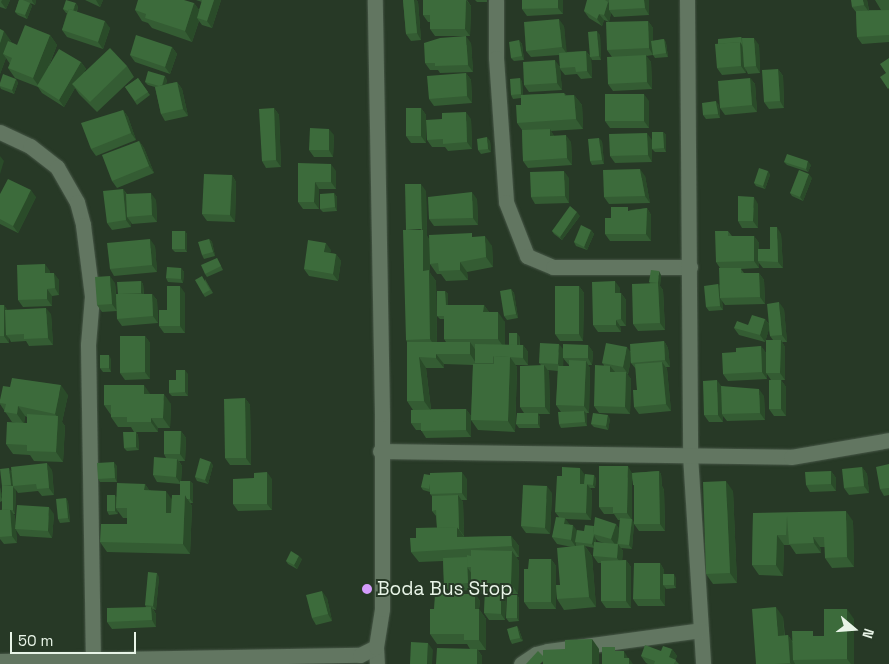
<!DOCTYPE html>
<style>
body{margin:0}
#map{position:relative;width:889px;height:664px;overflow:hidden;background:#273926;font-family:"Space Grotesk",sans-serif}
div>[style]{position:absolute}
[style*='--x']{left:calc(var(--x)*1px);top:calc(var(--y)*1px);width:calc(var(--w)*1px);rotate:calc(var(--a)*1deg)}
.roads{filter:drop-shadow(0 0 1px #475747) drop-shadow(0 0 1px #475747)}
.minor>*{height:15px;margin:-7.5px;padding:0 7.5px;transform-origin:7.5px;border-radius:7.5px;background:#627661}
.wall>*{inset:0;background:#345c33}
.shaded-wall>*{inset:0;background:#2a4b29}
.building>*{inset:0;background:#3c6b3b}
.dots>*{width:14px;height:14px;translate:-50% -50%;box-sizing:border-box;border:2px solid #273926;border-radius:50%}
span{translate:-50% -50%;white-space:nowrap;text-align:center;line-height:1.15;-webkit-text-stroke:4px #273926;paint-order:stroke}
.poi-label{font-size:19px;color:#e8f4e7}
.left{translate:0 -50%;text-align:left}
.north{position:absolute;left:829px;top:604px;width:50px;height:50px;-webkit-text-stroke:4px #273926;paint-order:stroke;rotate:108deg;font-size:14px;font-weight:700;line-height:20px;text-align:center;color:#e8f4e7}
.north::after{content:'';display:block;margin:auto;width:18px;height:22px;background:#e8f4e7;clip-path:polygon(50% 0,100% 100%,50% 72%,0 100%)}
.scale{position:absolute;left:10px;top:632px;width:126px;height:22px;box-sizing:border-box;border:2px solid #e8f4e7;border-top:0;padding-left:6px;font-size:15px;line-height:18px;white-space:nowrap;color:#e8f4e7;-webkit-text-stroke:4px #273926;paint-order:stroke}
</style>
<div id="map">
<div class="roads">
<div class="minor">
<i style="--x:496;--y:0;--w:58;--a:90"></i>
<i style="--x:496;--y:58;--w:144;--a:86"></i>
<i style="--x:506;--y:202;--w:58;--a:68.7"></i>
<i style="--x:527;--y:256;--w:28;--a:23"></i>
<i style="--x:553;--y:267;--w:137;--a:0"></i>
<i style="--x:687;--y:0;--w:455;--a:89.6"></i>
<i style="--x:690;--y:455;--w:209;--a:86.4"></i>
<i style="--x:0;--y:132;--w:33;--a:25"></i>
<i style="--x:30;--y:146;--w:34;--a:38"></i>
<i style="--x:57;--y:167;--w:40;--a:60.3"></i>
<i style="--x:77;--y:202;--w:24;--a:75"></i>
<i style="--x:83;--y:225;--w:72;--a:82.8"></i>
<i style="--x:92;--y:296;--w:49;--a:94.7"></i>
<i style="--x:88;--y:345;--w:312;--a:89.1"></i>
<i style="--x:380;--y:451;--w:411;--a:0.8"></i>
<i style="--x:791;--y:457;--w:99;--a:-9.8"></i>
<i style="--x:376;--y:647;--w:17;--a:87"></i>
<i style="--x:0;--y:661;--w:360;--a:-1"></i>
<i style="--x:360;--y:655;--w:18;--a:-27"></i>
<i style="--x:376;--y:647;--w:38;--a:-81"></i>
<i style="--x:382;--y:609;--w:195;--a:-90"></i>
<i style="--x:382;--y:414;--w:414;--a:-91"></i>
<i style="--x:521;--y:664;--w:18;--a:-34"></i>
<i style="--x:536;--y:654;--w:12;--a:-14"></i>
<i style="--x:548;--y:651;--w:154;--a:-7.8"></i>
</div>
</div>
<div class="wall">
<i style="clip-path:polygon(0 0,10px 0,6px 9px,0 7px)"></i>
<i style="clip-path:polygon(19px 0,36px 0,35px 5px,30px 3px,32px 6px,27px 19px,18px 15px,15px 12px)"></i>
<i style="clip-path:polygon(85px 0,103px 0,100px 7px)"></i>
<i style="clip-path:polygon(196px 0,221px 0,212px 28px,202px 25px,199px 21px,192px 42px,152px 28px,148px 23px,142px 21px,135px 10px,194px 3px,199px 10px,202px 2px)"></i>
<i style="clip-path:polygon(403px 0,416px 0,418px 2px,421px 40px,411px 41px,406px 34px)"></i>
<i style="clip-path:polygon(423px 0,467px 0,471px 6px,470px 36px,435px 36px,430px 29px,430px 22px,428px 22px,423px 15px)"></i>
<i style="clip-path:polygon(475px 0,487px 0,487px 2px,477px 2px)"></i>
<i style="clip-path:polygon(563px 0,563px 14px,527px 16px,522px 9px)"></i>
<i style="clip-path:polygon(605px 0,649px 0,649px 15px,614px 17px,611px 13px,609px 22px,604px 20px,602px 26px,589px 18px,584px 11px)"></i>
<i style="clip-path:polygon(867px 0,869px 10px,881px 10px,875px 0,889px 0,889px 42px,862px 44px,857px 37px,856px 12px,852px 7px)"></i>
<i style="clip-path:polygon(78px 6px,77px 12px,110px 28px,103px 49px,67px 37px,62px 30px,67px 13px,66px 13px,63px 9px)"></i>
<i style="clip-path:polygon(648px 21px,653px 28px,653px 41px,664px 39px,666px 43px,668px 57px,655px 58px,653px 55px,646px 56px,651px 62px,652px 89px,613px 91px,608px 84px,612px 57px,607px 50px)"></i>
<i style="clip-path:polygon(564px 26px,566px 52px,586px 51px,590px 56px,600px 35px,601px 60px,592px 60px,591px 58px,592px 78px,581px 79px,577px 74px,565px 75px,560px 69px,562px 90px,529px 92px,524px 85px,560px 66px,559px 55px,531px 57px,526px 51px)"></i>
<i style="clip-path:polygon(0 29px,11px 41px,11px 42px,17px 45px,50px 35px,57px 45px,49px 66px,81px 62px,86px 69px,84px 72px,127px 66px,134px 77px,97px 112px,79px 94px,75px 88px,64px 107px,42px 93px,38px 87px,15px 78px,8px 68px,10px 64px,6px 58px,0 74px)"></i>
<i style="clip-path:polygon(741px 37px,742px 38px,759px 45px,760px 73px,748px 74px,746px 70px,746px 73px,722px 75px,717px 68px,718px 44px)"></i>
<i style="clip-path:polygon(519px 40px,522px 44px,524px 60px,514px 61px,511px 58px)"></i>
<i style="clip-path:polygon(471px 43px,473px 72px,440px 73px,438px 70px,430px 70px,425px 63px)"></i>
<i style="clip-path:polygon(172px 47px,177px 54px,170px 74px,135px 62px,130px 55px)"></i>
<i style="clip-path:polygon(778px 69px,783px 76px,784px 108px,769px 109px,764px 102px)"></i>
<i style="clip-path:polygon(466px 73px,471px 80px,472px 103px,434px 106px,429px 99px)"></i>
<i style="clip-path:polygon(138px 78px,150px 95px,137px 105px,125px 87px)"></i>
<i style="clip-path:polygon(520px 78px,522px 82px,523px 95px,564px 93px,566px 95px,574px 95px,582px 105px,583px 129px,551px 131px,554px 136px,571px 142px,572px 165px,528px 168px,523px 161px,522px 130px,517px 123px,521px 105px,521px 98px,513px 99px,511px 95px)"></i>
<i style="clip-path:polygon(750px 78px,755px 84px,757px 112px,725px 115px,720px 108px)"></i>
<i style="clip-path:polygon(16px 79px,18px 83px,14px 94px,1px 89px,0 87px,0 83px)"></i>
<i style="clip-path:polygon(167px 80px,166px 84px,177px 82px,182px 89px,188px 116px,165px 121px,161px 114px,155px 87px,148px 85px,145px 82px)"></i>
<i style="clip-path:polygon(649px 101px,649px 128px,610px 128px,605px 121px)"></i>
<i style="clip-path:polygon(719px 105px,720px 118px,706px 119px,703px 115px)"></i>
<i style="clip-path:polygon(274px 108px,279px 115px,281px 167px,266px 168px,262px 161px)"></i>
<i style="clip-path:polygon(421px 108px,426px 115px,426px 143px,411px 143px,406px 136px)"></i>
<i style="clip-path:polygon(123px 110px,128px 117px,136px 140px,96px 156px,91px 149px)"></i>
<i style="clip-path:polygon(471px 119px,472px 149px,448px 151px,445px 147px,432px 147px,427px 140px)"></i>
<i style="clip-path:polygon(663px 132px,666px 135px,666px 152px,655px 152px,652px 149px)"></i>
<i style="clip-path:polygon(647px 133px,652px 162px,615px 163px,610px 156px)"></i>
<i style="clip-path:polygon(334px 135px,333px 157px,314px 157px,309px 150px)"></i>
<i style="clip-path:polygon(139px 141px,144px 148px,154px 173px,117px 188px,112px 181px)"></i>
<i style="clip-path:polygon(490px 141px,491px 152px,481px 154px,478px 150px)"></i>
<i style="clip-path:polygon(602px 141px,604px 164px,592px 165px,590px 161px)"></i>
<i style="clip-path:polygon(784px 162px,811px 165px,808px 172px,787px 165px)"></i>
<i style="clip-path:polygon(298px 163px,336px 171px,336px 189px,319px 189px,319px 209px,303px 209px,298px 202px)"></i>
<i style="clip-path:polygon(768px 171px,770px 175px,765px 189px,756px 186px,754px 183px)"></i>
<i style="clip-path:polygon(232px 175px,236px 182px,235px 222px,207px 221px,202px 214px)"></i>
<i style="clip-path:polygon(645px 176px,650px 203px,609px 204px,604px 197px)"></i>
<i style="clip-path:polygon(569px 178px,569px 203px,535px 204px,531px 197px)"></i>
<i style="clip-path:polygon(812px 178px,803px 201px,792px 196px,790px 193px)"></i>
<i style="clip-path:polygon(123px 189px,127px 194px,156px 200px,157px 222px,132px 224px,130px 221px,131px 227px,112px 230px,107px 223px)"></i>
<i style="clip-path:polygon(426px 191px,427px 236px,429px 239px,474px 237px,492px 246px,493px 267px,467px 272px,468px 280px,446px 281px,441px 274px,437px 274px,430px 264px,430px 273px,436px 281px,437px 342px,446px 342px,444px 339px,444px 319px,440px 319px,437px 316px,445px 291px,448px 294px,448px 305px,484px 305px,489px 312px,505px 322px,505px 345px,509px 345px,520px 337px,520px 345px,523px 345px,528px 352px,528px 365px,515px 365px,517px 367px,515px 432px,478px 430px,471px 420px,473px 365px,444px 364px,444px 368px,426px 368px,431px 409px,466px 409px,471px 416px,471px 437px,426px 438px,421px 430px,416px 430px,411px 423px,413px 410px,407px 401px,407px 342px,406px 340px)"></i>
<i style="clip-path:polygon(334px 193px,337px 197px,337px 211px,323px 212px,320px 209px)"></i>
<i style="clip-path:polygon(0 194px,36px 197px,18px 233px,0 224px)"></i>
<i style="clip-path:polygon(477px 199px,478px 225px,434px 226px,429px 219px)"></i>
<i style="clip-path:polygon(758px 204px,758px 228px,742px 228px,738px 221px)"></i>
<i style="clip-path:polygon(647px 208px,651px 215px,651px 241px,610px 241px,605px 234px,611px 218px,631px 210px)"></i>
<i style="clip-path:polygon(580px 216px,562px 240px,554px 234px,552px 231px)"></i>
<i style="clip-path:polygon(591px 230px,594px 234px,587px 250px,576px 246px,574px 242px)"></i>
<i style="clip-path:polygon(185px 231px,187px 234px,187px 252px,175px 252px,172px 249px)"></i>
<i style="clip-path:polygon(728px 231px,732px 236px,754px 236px,759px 243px,759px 249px,770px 249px,781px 234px,783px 268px,763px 268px,759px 263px,759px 268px,741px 269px,744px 273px,759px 273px,764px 280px,765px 304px,725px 305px,722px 301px,723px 310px,709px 311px,706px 307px,718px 284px,720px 286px,720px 268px,716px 262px)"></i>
<i style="clip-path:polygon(209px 239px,212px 242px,215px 256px,204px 259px,202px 255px)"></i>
<i style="clip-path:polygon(155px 246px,157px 272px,114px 276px,110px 269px)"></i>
<i style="clip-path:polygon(331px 250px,330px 253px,336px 254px,341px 261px,338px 281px,309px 276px,304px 269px)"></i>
<i style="clip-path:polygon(217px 258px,223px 270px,207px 277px,205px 274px)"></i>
<i style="clip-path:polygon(181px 268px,184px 272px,183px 283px,168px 282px,166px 278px)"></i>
<i style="clip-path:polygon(50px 271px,50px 273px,59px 280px,59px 295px,52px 296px,52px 306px,23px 307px,18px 300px)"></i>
<i style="clip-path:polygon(661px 275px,660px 286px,663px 290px,665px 330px,638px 331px,633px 324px,650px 283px,649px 282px)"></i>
<i style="clip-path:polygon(205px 279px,213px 293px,205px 297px,203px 294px)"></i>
<i style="clip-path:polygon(141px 281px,143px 284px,144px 294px,152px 294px,157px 300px,158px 323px,122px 326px,117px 319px,117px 311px,102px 312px,97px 305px,115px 283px,116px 294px,118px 294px)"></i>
<i style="clip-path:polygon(579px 286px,584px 293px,583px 341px,560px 341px,555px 334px)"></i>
<i style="clip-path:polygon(620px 288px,620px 293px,621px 293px,626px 300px,626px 326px,620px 326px,621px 332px,598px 332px,593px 325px)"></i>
<i style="clip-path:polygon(511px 289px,514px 293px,518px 318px,507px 320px,504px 316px)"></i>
<i style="clip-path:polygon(185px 293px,185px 333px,164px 333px,159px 326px,167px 310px)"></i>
<i style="clip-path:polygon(0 305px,4px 305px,7px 310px,51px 314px,53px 345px,29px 346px,26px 341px,11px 342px,9px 338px,9px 343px,0 343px)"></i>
<i style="clip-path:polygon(784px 309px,787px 342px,782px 342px,785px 347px,785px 380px,781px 380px,786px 387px,786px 416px,774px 416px,769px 409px,771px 380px,767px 374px,767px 379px,728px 381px,723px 374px,736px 352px,761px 346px,766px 353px,773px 340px,770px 336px,769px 329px,765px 342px,739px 335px,734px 328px,748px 325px,765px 319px,769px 324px)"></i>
<i style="clip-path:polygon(145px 336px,150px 343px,150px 379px,125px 380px,120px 373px)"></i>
<i style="clip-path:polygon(664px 341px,668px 348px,670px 367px,666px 367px,667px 369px,671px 411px,639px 414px,634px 407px,637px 390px,636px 369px,631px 363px,631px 359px,628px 374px,627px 374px,631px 379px,630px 414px,599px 413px,594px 406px,604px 365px,602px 363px,630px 351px)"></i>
<i style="clip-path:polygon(evenodd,588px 345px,593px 352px,592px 365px,588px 365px,590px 368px,589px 413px,586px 413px,587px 414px,587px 426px,561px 428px,559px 424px,561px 412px,556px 405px,558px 371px,548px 370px,549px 372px,550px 414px,538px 414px,540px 417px,540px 428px,519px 428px,516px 424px,524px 413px,520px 407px,541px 365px,539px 363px,563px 350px,588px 345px,563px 358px,568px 364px,569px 365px,569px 366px,563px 366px,563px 358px)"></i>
<i style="clip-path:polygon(111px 359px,111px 372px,103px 372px,100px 368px)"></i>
<i style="clip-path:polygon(188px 374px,188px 396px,172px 396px,169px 393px)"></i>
<i style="clip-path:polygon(721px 386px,764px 396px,765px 420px,727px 421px,723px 416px,723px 422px,709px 422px,704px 415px)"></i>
<i style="clip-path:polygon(evenodd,10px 387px,68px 395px,62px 422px,65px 426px,63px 462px,34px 461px,30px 455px,13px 454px,6px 444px,16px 423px,12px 422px,0 404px,0 400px,10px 387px,25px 416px,27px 417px,27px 423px,24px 423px,25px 416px)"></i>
<i style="clip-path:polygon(150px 394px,171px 404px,170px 428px,158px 428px,158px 432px,136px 432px,138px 435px,139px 450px,127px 451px,124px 448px,134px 432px,131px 427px,118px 427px,111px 417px,111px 415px,104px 405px)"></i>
<i style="clip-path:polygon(245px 398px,250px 405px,251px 465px,230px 465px,225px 458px)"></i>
<i style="clip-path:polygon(610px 419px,608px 430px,594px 427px,591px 424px)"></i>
<i style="clip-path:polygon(181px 431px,186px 438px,185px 461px,179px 461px,182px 466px,181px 481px,190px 481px,193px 484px,193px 503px,190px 503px,192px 506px,190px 554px,107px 552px,100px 542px,127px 524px,127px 518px,123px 518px,117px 510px,118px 514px,109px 515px,107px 511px,116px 497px,145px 484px,149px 490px,172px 499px,180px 495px,180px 484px,157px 482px,153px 475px,166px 458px,164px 454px)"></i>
<i style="clip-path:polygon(889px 464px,889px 495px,884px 496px,880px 489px)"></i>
<i style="clip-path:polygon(213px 465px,208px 484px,197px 481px,195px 477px)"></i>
<i style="clip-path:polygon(117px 466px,117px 482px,100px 482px,98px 479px)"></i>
<i style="clip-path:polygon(862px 467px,867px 474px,869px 493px,849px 495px,844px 488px)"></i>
<i style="clip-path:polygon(52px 470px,54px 495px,42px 496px,38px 491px,18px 493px,16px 490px,15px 514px,13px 514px,15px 516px,15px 525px,54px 514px,52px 538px,20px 536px,16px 530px,17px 543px,4px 544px,0 539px,0 510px,2px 510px,2px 501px,0 502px,0 487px,2px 496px,2px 486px,11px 471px)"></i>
<i style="clip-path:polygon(evenodd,659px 471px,661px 474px,662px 486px,664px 490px,665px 531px,639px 531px,634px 524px,634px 486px,632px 478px,632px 519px,634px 523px,632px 549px,621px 548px,623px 551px,622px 560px,626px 560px,631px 567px,631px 608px,606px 608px,601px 601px,601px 563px,598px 563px,593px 556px,594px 548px,585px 546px,592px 556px,596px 607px,564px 610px,557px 599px,556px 587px,556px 609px,529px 609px,524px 602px,528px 569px,551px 559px,556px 566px,556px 585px,560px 585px,572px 547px,557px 544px,552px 537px,559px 517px,555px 512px,585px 475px,594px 475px,596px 479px,595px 488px,590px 488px,592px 491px,591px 520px,565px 519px,569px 524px,577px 531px,584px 531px,594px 526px,616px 524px,619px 529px,620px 520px,618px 520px,614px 514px,604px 514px,599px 507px,632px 473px,659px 471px,596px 539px,598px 541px,604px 543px,596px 542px,596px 539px)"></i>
<i style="clip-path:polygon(831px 471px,836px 478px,836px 491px,810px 492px,806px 485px)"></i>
<i style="clip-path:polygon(430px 475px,467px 479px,467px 500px,461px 500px,463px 502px,464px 536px,463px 536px,464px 537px,511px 536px,519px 546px,519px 557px,516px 557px,519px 561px,518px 594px,502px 594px,506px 599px,505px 620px,489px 620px,484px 613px,485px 594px,478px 593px,473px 586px,473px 590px,449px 591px,444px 585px,443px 561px,419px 562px,411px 552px,416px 538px,437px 528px,436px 516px,432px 511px,432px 496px,430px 494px,430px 492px,423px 490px,421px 487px)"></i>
<i style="clip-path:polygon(254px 478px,272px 479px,272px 510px,238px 511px,233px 504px)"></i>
<i style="clip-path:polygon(733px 491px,737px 583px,713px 584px,706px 574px)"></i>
<i style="clip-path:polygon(552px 493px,550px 534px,526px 533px,521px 526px)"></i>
<i style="clip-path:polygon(66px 498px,68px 502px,70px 522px,60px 523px,58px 519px)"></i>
<i style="clip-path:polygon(753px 513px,853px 521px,854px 567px,832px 568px,825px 558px,825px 547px,820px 547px,821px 553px,796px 554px,790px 545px,784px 545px,783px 576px,759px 575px,752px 565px)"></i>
<i style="clip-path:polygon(302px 559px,297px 569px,288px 564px,286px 561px)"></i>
<i style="clip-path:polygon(660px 563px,664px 570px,664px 574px,676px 578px,676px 588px,666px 589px,665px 587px,665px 606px,638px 606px,633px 599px)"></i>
<i style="clip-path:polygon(159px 577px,156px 610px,153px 609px,156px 614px,156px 627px,112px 629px,107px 622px,146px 607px,145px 605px)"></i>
<i style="clip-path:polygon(475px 594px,480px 601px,479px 609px,486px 619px,486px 650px,478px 650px,482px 656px,482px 664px,436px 664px,470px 649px,467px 644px,437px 644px,430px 634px,434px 609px)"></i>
<i style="clip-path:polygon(517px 595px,519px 598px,519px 621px,509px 622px,506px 618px)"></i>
<i style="clip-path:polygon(327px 598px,332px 621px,316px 625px,312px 618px)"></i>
<i style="clip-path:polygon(783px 617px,785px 636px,788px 635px,792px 641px,816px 636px,824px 636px,854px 619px,854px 664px,756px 664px)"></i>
<i style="clip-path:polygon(517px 626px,519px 630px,523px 641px,512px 644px,510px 640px)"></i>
<i style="clip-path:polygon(672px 649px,677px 656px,675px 660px,679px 664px,648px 664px,646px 663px,641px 656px)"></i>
</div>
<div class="shaded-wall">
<i style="clip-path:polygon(2px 0,10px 0,6px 9px,1px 2px)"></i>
<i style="clip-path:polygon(32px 0,36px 0,35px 5px,32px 1px)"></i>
<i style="clip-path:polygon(96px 0,103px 0,100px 7px)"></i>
<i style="clip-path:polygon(214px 0,221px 0,212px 28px,207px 21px)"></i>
<i style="clip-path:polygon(414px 0,416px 0,418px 2px,421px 40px,417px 33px)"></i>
<i style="clip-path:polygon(466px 0,471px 6px,470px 36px,465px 29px)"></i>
<i style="clip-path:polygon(558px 0,563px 0,563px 14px,558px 8px)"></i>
<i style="clip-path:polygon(644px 0,649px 0,649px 15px,645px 8px)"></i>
<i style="clip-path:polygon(863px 0,867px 0,869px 12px,864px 5px)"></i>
<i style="clip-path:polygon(608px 2px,612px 8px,609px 10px,611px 13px,609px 22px,604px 15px)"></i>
<i style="clip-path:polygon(30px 3px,32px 6px,27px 19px,25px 15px)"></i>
<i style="clip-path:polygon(76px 3px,78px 6px,75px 16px,73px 12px)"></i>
<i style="clip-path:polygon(194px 3px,201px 13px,197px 18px,199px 21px,192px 42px,185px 31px)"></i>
<i style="clip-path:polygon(599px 14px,604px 20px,602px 26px,597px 19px)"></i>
<i style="clip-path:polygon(559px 19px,564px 26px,567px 54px,562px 47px)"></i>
<i style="clip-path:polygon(105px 21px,110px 28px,103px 49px,98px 42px)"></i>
<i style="clip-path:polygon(648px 21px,653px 28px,653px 55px,649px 48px)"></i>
<i style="clip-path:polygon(4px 31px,11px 41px,6px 55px,3px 54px,6px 58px,0 74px,0 43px)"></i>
<i style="clip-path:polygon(597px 31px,600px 35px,601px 60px,599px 56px)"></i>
<i style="clip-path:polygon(50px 35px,57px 45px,40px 88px,33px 78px)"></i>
<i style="clip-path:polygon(466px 36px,471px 43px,473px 72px,468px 65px)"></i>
<i style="clip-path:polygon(754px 38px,759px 45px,760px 73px,756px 66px)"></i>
<i style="clip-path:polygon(664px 39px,666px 43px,668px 57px,666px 53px)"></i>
<i style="clip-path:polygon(519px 40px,522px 44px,524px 60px,522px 56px)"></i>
<i style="clip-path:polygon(740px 42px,744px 49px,744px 67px,746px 70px,746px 73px,741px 66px)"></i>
<i style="clip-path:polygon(172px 47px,177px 54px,170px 74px,165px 67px)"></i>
<i style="clip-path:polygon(586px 51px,591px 58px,592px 78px,587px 71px)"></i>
<i style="clip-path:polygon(646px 55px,651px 62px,652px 89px,647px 82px)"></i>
<i style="clip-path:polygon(555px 60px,560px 67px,562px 90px,557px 83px)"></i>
<i style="clip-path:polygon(81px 62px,86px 69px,75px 87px,72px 84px,75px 88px,64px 107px,59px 100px)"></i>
<i style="clip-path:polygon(778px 69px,783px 76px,784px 108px,780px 101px)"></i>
<i style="clip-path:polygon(466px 73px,471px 80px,472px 103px,467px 96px)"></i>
<i style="clip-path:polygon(165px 76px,167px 80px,164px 90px,162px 87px)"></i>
<i style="clip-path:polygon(520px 78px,522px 82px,523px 98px,521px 94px)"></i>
<i style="clip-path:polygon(750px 78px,755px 84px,757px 112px,752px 105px)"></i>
<i style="clip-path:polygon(16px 79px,18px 83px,14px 94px,12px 90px)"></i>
<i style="clip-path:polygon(177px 82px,182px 89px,188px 116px,183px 109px)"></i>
<i style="clip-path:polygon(644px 94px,649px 101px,649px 128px,644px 121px)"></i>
<i style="clip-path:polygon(574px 95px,582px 105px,583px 129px,576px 119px)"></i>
<i style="clip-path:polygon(716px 101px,719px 105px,720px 118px,718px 114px)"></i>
<i style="clip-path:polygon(274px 108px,279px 115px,281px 167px,276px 160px)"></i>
<i style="clip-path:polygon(421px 108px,426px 115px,426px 143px,421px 136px)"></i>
<i style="clip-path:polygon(123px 110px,128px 117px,136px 140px,131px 133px)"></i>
<i style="clip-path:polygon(466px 112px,471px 119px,472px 149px,467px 142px)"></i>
<i style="clip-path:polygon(329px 129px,334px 135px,333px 157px,329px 150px)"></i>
<i style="clip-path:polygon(550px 129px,554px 136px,550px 136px)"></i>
<i style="clip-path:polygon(663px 132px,666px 135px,666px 152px,664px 148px)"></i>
<i style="clip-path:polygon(647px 133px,652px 140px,652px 162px,648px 155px)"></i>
<i style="clip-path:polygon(566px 135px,571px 142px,572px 165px,567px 158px)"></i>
<i style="clip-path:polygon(487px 137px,490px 141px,491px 152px,488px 149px)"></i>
<i style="clip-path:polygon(599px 138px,602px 141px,604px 164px,602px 160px)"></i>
<i style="clip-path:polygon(139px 141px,144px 148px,154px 173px,149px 166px)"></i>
<i style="clip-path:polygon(0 156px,4px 161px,0 174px)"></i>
<i style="clip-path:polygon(808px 161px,811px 165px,808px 172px,806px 169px)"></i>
<i style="clip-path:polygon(331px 164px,336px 171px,336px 189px,331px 182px)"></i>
<i style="clip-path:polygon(640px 169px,645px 176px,650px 203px,645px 196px)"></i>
<i style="clip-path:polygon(564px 171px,569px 178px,569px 203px,565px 196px)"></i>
<i style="clip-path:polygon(768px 171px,770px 175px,765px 189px,763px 186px)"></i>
<i style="clip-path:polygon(809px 174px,812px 178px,803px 201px,800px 197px)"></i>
<i style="clip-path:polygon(232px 175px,236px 182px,235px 222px,230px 215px)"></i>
<i style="clip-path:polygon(315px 182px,319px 189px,319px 209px,314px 202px)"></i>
<i style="clip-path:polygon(421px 184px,426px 191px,427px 236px,430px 240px,430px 273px,436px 281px,437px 350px,430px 339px,423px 271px)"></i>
<i style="clip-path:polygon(123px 189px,128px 196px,127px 217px,130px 221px,131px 227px,126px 220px)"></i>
<i style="clip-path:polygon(31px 190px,36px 197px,18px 233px,13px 226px)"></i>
<i style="clip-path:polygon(472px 192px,477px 199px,478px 225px,473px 218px)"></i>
<i style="clip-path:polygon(151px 193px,156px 200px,157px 222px,152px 215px)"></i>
<i style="clip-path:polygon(334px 193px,337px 197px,337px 211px,335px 207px)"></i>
<i style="clip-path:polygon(754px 197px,758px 204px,758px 228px,753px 221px)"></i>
<i style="clip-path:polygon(647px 208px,651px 215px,651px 241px,646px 234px)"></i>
<i style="clip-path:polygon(577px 212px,580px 216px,562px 240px,560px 237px)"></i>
<i style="clip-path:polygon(777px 227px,781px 234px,783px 268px,778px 262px)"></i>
<i style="clip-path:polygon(591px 230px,594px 234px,587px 250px,584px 247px)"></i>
<i style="clip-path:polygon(185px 231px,187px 234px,187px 252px,185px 249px)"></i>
<i style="clip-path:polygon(485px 236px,492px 246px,493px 267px,486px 257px)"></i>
<i style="clip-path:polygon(754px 236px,759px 243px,759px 261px,758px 261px,759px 263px,759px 268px,754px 261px)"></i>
<i style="clip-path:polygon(150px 239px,155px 246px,157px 272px,152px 265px)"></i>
<i style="clip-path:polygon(209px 239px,212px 242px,215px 256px,213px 252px)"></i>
<i style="clip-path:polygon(326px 243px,331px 250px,329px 259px,324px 252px)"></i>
<i style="clip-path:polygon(336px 254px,341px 261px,338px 281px,333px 274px)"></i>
<i style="clip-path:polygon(460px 262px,467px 272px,468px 280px,460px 270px)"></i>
<i style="clip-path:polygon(45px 264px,50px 271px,50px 280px,45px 273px)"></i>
<i style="clip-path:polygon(181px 268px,184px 272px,183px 283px,181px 279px)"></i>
<i style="clip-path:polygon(659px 271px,661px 275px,660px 286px,663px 290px,665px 330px,660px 323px,658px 283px)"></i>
<i style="clip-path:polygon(54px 273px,59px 280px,59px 295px,55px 288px)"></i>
<i style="clip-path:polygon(759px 273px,764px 280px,765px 304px,760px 297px)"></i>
<i style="clip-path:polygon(110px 276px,115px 283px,117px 311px,112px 304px)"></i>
<i style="clip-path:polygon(141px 281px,143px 284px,144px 297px,141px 293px)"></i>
<i style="clip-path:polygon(615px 281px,620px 288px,620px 300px,615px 293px)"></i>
<i style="clip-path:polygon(718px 284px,721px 288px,720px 298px,722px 301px,723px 310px,720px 306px)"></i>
<i style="clip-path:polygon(180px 286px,185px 293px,185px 333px,180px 326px)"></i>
<i style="clip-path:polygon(579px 286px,584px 293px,583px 341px,579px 334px)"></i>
<i style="clip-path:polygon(47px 289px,52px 296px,52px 306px,47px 299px)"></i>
<i style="clip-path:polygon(511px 289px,514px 293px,518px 318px,516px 314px)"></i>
<i style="clip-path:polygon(445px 291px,448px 294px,448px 319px,446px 315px)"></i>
<i style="clip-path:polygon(621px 293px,626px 300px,626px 326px,621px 319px)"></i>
<i style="clip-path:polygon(152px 294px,157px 300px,158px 323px,153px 316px)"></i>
<i style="clip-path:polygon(779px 302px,784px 309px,787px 342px,782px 335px)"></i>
<i style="clip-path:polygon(4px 305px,9px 312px,6px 335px,9px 338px,9px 343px,4px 336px)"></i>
<i style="clip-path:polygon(484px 305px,491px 315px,483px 312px)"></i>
<i style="clip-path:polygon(46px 308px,51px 314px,53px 345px,48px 338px)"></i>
<i style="clip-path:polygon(498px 312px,505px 322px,505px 349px,498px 339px)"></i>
<i style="clip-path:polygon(765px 319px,770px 326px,765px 342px,760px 335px)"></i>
<i style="clip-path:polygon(616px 320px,620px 326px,621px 332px,616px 325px)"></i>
<i style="clip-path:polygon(517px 333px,520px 337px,519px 350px,517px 346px)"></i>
<i style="clip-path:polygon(145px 336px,150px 343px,150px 379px,145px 372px)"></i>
<i style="clip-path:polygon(781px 340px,785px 347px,785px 380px,780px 373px)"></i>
<i style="clip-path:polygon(664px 341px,668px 348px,670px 367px,665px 360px)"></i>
<i style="clip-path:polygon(470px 342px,477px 352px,476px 363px,470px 354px)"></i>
<i style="clip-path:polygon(559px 344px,564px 350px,563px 371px,558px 364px)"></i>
<i style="clip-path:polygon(523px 345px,528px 352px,528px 365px,523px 358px)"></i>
<i style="clip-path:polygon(588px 345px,593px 352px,592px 365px,588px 358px)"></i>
<i style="clip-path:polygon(761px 346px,766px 353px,766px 373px,767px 374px,767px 379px,762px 372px)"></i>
<i style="clip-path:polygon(627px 347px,632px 354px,628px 374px,623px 367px)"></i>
<i style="clip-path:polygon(436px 354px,444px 364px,444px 368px,436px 358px)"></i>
<i style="clip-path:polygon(109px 355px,111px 359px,111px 372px,109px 368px)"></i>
<i style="clip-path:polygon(419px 357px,426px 368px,431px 411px,424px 401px)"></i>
<i style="clip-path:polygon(510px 357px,517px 367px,515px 432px,508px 421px)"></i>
<i style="clip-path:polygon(586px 361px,590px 368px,589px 413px,584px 406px)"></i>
<i style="clip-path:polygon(662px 362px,667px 369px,671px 411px,666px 404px)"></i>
<i style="clip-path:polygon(544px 365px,549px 372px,550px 414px,545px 407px)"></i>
<i style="clip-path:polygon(610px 366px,615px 372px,610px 372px)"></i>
<i style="clip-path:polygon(185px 370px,188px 374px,188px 396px,185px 392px)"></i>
<i style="clip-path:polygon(626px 372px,631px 379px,630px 414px,625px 407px)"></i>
<i style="clip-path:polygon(717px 380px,722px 387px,722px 414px,723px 416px,723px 422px,718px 415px)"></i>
<i style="clip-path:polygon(781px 380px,786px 387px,786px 416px,781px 409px)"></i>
<i style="clip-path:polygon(61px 385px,68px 395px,62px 422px,65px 426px,63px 462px,56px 452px,58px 418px,55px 414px)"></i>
<i style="clip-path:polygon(144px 385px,151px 395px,144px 394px)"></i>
<i style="clip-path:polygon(759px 389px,764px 396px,765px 420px,760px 413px)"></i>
<i style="clip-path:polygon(164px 394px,171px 404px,170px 428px,163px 418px)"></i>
<i style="clip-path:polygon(245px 398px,250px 405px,251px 465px,246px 458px)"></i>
<i style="clip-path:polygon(18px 406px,25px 416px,24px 424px,17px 414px)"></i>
<i style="clip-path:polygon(466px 409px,471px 416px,471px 437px,466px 430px)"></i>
<i style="clip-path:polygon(584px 411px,587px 414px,587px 426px,585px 422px)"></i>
<i style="clip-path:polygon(538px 413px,540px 417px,540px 428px,538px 424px)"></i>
<i style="clip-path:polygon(608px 415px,610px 419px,608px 430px,606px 426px)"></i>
<i style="clip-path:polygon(151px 418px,158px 428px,158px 432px,151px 422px)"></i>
<i style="clip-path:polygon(181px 431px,186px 438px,185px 461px,180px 454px)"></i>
<i style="clip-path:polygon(136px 432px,138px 435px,139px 450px,136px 447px)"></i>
<i style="clip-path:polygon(177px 459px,182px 466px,181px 484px,176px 477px)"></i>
<i style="clip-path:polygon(114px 462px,117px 466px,117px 482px,115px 478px)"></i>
<i style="clip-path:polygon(211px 462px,213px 465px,208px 484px,205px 480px)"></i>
<i style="clip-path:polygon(47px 463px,52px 470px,54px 495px,49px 488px)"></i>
<i style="clip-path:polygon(628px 466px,632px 473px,632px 519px,634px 523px,632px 549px,629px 545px,632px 520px,627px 513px)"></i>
<i style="clip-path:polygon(862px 467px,867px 474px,869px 493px,864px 486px)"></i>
<i style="clip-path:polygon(9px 468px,12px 472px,13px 487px,16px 490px,15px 514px,13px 510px,13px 488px,11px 485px)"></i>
<i style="clip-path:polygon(580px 468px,585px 475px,584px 491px,580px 484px)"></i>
<i style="clip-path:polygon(659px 471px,661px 474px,662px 486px,664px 490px,665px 531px,660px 524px)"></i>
<i style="clip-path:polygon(831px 471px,836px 478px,836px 491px,831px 484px)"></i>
<i style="clip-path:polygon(267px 472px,272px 479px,272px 510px,267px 504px)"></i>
<i style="clip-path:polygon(462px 472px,467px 479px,467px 500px,462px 493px)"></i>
<i style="clip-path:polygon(594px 475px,596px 479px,595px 488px,593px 485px)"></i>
<i style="clip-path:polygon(190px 481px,193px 484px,193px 503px,190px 499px)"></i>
<i style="clip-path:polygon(726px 481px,733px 491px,737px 583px,730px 573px)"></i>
<i style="clip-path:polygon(145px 484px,152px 494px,144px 490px)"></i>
<i style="clip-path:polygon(587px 484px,592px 491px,591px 520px,586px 513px)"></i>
<i style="clip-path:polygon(547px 486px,552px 493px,550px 534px,545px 528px)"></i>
<i style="clip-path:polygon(0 487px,3px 501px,1px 497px)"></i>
<i style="clip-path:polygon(166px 491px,173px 501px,173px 523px,166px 513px)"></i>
<i style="clip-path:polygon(115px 495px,117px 498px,116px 508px,117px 510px,118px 514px,115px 511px)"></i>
<i style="clip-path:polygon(185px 495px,192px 506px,190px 554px,183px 544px)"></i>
<i style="clip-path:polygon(458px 495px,463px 502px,464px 536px,459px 529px)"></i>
<i style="clip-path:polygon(66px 498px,68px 502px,70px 522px,68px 518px)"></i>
<i style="clip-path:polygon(49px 507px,54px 514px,52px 538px,48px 531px)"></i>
<i style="clip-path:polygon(10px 509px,15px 516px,17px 543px,12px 536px)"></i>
<i style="clip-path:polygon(846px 511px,853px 521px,854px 567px,847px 557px)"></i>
<i style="clip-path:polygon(565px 518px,570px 525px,564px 524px)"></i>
<i style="clip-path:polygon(616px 524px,621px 531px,616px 546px,611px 539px)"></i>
<i style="clip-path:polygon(573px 525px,578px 532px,575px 542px,576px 543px,576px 547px,571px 540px)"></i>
<i style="clip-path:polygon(457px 527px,464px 537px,457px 537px)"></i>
<i style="clip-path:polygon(594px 535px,596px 539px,595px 548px,592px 544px)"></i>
<i style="clip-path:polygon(777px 535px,784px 545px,783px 576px,776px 565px)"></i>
<i style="clip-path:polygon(511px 536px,519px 546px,519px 557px,512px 546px)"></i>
<i style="clip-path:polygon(813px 537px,820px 547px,821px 553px,814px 543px)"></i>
<i style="clip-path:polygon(618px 544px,623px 551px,622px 565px,617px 558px)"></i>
<i style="clip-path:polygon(584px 545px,592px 556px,596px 607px,589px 597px)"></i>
<i style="clip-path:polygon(512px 551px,519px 561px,518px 594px,511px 584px)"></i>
<i style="clip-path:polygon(299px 556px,302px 559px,297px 569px,294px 565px)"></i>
<i style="clip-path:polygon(551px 559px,556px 566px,556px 609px,551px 602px)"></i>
<i style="clip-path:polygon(626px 560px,631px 567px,631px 608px,626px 601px)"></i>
<i style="clip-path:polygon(660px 563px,664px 570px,665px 585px,663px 585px,665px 587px,665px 606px,660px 599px)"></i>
<i style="clip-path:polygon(467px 567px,472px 574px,471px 583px,473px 586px,473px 590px,468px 583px)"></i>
<i style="clip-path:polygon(157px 573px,159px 577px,156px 610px,153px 606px)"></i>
<i style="clip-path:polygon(674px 574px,676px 578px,676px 588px,674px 585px)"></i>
<i style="clip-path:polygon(322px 591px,327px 598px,332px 621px,328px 614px)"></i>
<i style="clip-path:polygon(501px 592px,506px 599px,505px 620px,501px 614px)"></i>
<i style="clip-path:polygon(475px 594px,480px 601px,479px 609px,486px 619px,486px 650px,479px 640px,475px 610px)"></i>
<i style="clip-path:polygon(517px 595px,519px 598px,519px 621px,517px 618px)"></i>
<i style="clip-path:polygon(151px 607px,156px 614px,156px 627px,152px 620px)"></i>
<i style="clip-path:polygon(776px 607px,783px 617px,785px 646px,778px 636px)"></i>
<i style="clip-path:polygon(847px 609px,854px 619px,854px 664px,851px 664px,847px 659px)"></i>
<i style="clip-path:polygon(517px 626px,519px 630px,523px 641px,520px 638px)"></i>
<i style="clip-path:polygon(788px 635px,795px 646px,793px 660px,795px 664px,791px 664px,790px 663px)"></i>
<i style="clip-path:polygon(592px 639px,599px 649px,599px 664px,592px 664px)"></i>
<i style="clip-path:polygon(428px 643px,433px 650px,432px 664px,427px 664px)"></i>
<i style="clip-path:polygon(477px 649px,482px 656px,482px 664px,477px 664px)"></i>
<i style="clip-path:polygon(672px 649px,677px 656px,674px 664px,669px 657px)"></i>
<i style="clip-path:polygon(624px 651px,628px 658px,624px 658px)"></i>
<i style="clip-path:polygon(629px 658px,633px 664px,629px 664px)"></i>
</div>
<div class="building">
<i style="clip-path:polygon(19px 0,23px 0,30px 3px,25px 15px,15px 12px)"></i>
<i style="clip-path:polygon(66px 0,76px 3px,73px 10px,69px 9px,68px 11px,63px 9px)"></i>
<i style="clip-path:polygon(138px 0,184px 0,194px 3px,185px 31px,145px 18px,146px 14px,135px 10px)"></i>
<i style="clip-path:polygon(202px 0,214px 0,207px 21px,197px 18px)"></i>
<i style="clip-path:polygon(403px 0,414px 0,417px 33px,406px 34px)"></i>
<i style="clip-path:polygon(423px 0,466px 0,465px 29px,430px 29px,430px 15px,423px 15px)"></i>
<i style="clip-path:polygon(522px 0,558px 0,558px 8px,522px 9px)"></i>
<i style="clip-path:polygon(587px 0,605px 0,608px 2px,604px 15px,599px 14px,597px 19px,584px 11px)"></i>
<i style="clip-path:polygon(609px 0,644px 0,645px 8px,609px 10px)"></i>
<i style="clip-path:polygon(851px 0,863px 0,864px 5px,852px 7px)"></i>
<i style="clip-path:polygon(69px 9px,105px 21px,98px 42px,62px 30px)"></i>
<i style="clip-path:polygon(889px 10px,889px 35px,857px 37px,856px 11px)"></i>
<i style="clip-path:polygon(559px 19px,562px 47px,526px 51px,524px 22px)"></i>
<i style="clip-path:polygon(648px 21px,649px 48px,607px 50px,606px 22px)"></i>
<i style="clip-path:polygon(25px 25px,50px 35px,33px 78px,8px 68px,12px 58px,3px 54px,8px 41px,17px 45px)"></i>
<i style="clip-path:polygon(0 29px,4px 31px,0 43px)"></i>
<i style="clip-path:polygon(597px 31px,599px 56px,590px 57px,588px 32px)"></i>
<i style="clip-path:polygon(136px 35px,172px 47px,165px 67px,130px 55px)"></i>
<i style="clip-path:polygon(466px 36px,468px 65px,435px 66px,435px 63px,425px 63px,424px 43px,440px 38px)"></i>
<i style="clip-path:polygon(741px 37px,742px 44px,740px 42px,718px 44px,718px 39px)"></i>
<i style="clip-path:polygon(742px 38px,754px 38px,756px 66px,744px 67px)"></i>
<i style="clip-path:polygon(664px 39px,666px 53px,653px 55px,651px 41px)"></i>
<i style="clip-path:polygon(519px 40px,522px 56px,511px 58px,509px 42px)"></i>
<i style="clip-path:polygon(740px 42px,741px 66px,717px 68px,715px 44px)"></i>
<i style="clip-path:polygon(110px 48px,127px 66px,90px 102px,72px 84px)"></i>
<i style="clip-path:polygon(59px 49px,81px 62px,59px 100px,37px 86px)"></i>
<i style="clip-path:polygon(586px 51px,587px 71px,576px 72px,575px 67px,560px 68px,559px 53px)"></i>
<i style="clip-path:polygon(646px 55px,647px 82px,608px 84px,607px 57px)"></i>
<i style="clip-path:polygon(889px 58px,889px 88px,888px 89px,880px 77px,886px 73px,880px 64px)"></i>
<i style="clip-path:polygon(555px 60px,557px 83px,524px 85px,523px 62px)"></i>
<i style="clip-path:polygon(778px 69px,780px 101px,764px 102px,762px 70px)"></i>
<i style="clip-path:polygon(148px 71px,165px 76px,162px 85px,159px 86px,145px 82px)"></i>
<i style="clip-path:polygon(466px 73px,467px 96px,429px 99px,427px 76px)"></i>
<i style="clip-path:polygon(3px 74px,16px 79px,12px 90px,0 86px,0 83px)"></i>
<i style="clip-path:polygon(138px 78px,148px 92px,135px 101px,125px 87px)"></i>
<i style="clip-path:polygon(520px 78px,521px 94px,511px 95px,510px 79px)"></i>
<i style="clip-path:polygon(750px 78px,752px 105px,720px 108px,718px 81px)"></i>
<i style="clip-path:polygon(177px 82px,183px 109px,161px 114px,155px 87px)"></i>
<i style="clip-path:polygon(564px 93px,565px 96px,574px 95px,576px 119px,517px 123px,516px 105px,521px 105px,521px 95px)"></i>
<i style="clip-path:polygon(605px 94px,644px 94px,644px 121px,605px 121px)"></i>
<i style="clip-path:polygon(716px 101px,718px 114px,703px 115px,702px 103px)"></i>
<i style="clip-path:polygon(274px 108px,276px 160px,262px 161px,259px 109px)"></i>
<i style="clip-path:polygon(406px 108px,421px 108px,421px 136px,406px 136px)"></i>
<i style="clip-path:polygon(123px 110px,131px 133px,91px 149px,81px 123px)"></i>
<i style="clip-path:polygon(466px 112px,467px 142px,443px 144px,443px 139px,427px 140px,426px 120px,442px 119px,442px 113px)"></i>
<i style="clip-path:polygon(310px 128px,329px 129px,329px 150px,309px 150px)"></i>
<i style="clip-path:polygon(550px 129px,550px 136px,566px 135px,567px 158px,523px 161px,522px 130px)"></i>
<i style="clip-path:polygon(652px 132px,663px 132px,664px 148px,652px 149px)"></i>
<i style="clip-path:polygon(647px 133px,648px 155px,610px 156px,609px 134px)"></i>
<i style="clip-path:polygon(487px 137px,488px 149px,478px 150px,477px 139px)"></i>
<i style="clip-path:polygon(599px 138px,602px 160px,590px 161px,588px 139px)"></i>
<i style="clip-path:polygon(139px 141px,149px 166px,112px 181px,102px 155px)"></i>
<i style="clip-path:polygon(787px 154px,808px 161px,806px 169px,784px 162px)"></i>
<i style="clip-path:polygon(298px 163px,331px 164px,331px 182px,315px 182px,314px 202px,298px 202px)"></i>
<i style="clip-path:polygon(759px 168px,768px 171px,763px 186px,754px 183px)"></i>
<i style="clip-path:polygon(640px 169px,645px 196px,604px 197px,603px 170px)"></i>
<i style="clip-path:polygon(799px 170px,809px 174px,800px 197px,790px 193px)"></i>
<i style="clip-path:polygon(564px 171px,565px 196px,531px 197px,530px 172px)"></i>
<i style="clip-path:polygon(204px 174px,232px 175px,230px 215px,202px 214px)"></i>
<i style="clip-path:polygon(8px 179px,31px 190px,13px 226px,0 219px,0 194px)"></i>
<i style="clip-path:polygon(405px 184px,421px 184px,422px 229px,406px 230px)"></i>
<i style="clip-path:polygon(123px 189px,126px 220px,107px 223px,103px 191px)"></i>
<i style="clip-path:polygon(472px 192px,473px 218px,429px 219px,428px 197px)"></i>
<i style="clip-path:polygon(151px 193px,152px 215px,127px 217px,126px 194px)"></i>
<i style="clip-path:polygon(334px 193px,335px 207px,320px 209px,320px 194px)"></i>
<i style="clip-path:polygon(738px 196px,754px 197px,753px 221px,738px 221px)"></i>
<i style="clip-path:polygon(570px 206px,577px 212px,560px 237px,552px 231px)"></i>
<i style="clip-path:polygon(611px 207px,628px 207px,628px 211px,647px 208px,646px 234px,605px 234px,605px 218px,611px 218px)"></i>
<i style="clip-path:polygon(581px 225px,591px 230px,584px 247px,574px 242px)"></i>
<i style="clip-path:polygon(770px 227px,777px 227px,778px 262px,758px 261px,758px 249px,770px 249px)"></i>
<i style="clip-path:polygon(403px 230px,423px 230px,423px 271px,429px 270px,430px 339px,406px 340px)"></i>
<i style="clip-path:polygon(172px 231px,185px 231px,185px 249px,172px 249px)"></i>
<i style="clip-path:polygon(715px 231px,728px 231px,728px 236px,754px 236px,754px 261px,716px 262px)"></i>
<i style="clip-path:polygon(472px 233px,472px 237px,485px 236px,486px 257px,460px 262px,460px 270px,439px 271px,438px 263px,430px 264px,429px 235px)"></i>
<i style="clip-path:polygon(150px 239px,152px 265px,110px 269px,107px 243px)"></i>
<i style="clip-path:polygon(209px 239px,213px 252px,202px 255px,198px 242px)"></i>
<i style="clip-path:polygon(308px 240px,326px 243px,324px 252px,336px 254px,333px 274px,304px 269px)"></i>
<i style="clip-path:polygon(217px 258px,221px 266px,205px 274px,201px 265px)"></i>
<i style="clip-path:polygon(45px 264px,45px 273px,54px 273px,55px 288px,47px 289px,47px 299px,18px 300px,17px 265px)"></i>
<i style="clip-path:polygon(167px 267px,181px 268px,181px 279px,166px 278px)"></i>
<i style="clip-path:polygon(719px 268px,741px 268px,741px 273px,759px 273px,760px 297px,720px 298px)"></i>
<i style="clip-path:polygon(651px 270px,659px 271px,658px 283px,649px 282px)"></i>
<i style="clip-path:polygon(110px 276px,112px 304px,97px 305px,95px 277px)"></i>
<i style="clip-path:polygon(202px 276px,210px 290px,203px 294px,195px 280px)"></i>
<i style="clip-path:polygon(141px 281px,141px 293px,118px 294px,117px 282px)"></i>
<i style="clip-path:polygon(615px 281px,615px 293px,621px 293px,621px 319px,616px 320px,616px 325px,593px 325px,592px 282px)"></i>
<i style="clip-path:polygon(658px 283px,660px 323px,633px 324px,632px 284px)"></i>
<i style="clip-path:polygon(718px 284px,720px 306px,706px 307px,704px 286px)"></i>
<i style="clip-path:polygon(167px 286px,180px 286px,180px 326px,159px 326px,159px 310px,167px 310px)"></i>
<i style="clip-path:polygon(555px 286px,579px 286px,579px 334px,555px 334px)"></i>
<i style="clip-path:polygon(511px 289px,516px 314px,504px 316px,500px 291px)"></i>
<i style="clip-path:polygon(437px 291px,445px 291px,446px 305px,444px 305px,444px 316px,437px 316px)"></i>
<i style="clip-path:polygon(116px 294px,152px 294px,153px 316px,117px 319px)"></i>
<i style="clip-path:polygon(779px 302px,782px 335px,770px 336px,767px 304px)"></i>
<i style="clip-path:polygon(0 305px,4px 305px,4px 336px,0 336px)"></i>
<i style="clip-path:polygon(444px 305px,484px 305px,483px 312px,498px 312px,498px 339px,444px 339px)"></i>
<i style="clip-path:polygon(46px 308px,48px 338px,24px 339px,24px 334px,6px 335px,5px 310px)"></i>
<i style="clip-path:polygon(752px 315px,765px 319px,760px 335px,734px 328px,737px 321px,748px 325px)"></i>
<i style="clip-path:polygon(509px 333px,517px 333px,517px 345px,509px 345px)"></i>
<i style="clip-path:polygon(120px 336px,145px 336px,145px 372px,120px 373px)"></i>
<i style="clip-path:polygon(766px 340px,781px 340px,780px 373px,766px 373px)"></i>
<i style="clip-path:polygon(664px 341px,665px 360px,631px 363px,630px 344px)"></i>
<i style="clip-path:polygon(407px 342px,470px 342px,470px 354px,436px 354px,436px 358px,419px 357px,424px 401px,407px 401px)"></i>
<i style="clip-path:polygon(540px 343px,559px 344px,558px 364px,539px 363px)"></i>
<i style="clip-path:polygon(606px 343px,627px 347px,623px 367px,602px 363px)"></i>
<i style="clip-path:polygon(475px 344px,523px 345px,523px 358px,494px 356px,493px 357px,493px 363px,475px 363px)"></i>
<i style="clip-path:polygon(563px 344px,588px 345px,588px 358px,563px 358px)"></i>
<i style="clip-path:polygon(761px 346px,762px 372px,723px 374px,722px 353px,736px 352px,736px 348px)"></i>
<i style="clip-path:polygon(100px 355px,109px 355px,109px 368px,100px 368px)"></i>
<i style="clip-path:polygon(494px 356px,510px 357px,508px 421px,471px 420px,473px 364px,494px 364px)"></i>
<i style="clip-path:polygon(569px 360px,586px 361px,584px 406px,556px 405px,558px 366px,569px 366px)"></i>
<i style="clip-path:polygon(662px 362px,666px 404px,634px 407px,633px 390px,637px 390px,635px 364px)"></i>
<i style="clip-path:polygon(544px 365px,545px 407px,520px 407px,520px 366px)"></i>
<i style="clip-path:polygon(595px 365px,610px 366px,610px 372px,626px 372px,625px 407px,594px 406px)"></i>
<i style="clip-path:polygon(176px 370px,185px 370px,185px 392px,169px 393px,169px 380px,176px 380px)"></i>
<i style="clip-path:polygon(12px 378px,61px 385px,55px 414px,18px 406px,17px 414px,4px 412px,6px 404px,0 403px,0 400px,3px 386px,10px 387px)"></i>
<i style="clip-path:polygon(717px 380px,718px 415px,704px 415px,703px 381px)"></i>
<i style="clip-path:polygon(769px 380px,781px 380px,781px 409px,769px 409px)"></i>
<i style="clip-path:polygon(104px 385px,144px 385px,144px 394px,164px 394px,163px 418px,151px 418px,151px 422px,127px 422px,127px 417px,111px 417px,111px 405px,104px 405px)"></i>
<i style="clip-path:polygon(721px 386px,759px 389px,760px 413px,722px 414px)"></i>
<i style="clip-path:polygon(245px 398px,246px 458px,225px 458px,224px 399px)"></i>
<i style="clip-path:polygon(466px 409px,466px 430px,421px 431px,421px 423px,411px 423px,411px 410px)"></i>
<i style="clip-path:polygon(584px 411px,585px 422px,559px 424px,558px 412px)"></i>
<i style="clip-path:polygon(517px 413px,538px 413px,538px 424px,516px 424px)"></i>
<i style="clip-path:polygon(593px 413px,608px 415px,606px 426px,591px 424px)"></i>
<i style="clip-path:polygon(27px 414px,58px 416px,56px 452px,27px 451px,27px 445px,6px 444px,7px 422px,27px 423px)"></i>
<i style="clip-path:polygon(164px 431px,181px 431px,180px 454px,164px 454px)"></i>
<i style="clip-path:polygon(123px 432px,136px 432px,136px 447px,124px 448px)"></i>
<i style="clip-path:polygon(154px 457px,177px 459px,176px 477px,153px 475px)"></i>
<i style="clip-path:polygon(200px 458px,211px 462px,205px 480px,195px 477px)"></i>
<i style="clip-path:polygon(114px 462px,115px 478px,98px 479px,97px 463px)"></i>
<i style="clip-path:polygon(47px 463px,49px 488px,37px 489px,36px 484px,13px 486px,11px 467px)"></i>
<i style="clip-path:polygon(889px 464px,889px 488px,880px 489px,876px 467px)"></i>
<i style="clip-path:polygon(599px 466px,628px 466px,627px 513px,613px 513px,613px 507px,599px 507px)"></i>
<i style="clip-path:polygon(562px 467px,580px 468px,580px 484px,587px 484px,586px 513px,555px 512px,557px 476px,562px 476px)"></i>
<i style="clip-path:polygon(862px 467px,864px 486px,844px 488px,842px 469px)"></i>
<i style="clip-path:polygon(9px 468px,11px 485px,2px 486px,0 469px)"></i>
<i style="clip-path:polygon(659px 471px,659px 483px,634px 483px,634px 485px,633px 485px,632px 473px)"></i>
<i style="clip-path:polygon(831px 471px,831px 484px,806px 485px,805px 472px)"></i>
<i style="clip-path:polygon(267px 472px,267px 504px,233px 504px,233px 479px,254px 478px,254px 473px)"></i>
<i style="clip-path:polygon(462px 472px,462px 493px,430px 494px,430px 473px)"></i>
<i style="clip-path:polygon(424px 474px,430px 475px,430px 484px,429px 489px,421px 487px)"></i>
<i style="clip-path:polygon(585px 474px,594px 475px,593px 485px,584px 484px)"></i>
<i style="clip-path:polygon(180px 481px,190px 481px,190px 499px,187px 499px,185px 495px,180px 495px)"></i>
<i style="clip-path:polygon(726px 481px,730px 573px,706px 574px,703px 482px)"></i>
<i style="clip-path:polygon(117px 483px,145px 484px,144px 490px,166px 491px,166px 513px,171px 513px,172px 495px,185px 495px,183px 544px,100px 542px,101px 524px,127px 524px,127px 508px,116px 508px)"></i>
<i style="clip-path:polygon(634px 483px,659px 483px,660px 524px,634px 524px)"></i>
<i style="clip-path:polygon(523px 485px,547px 486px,545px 528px,521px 526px)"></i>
<i style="clip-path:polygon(2px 486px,13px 486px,13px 510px,10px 510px,10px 509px,2px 510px)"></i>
<i style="clip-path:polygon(107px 495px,115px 495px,115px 511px,107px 511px)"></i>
<i style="clip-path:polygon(458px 495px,459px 529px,458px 529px,457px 527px,437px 528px,436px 510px,432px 511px,432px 496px)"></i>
<i style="clip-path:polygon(66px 498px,68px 518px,58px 519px,56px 499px)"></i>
<i style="clip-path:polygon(17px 505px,49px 507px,48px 531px,15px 529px)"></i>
<i style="clip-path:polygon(10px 509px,12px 536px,0 537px,0 510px)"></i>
<i style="clip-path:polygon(846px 511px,847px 557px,825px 558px,824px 537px,813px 537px,814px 543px,789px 544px,787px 516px,786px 535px,777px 535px,776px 565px,752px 565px,753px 513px)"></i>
<i style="clip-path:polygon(556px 517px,565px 518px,564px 524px,573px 525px,571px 540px,552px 537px)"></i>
<i style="clip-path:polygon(595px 517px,616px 524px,611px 539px,593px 534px)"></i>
<i style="clip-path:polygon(620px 518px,632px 519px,629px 545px,618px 544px)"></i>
<i style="clip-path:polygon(585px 525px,594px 526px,593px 534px,594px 534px,592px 544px,575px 542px,577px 530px,584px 531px)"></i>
<i style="clip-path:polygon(457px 527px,457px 537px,511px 536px,512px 546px,411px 552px,410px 538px,416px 538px,416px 528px)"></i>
<i style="clip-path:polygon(594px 542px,618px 544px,617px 558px,593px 556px)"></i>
<i style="clip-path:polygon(584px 545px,589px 597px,557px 599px,556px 585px,560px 585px,557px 548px)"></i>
<i style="clip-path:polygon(471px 550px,512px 551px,511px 584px,471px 583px,471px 567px,467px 567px,467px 555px,471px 556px)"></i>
<i style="clip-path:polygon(291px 551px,299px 556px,294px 565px,286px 561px)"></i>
<i style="clip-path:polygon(467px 557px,468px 583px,444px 585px,443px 558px)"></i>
<i style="clip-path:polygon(529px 559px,551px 559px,551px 602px,524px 602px,524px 569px,528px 569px)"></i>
<i style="clip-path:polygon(626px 560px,626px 601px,601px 601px,601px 561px)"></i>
<i style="clip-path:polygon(634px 563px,660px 563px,660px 599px,633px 599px)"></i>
<i style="clip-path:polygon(148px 572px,157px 573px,153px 606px,145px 605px)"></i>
<i style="clip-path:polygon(663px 574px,674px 574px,674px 585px,663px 585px)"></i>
<i style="clip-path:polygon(322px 591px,328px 614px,312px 618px,306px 595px)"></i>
<i style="clip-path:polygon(485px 592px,501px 592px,501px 614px,484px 613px)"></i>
<i style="clip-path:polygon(435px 594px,475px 594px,475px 609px,434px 609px)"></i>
<i style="clip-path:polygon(507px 595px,517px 595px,517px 618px,506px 618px)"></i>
<i style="clip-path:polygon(151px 607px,152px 620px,107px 622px,107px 608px)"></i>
<i style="clip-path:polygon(776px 607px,778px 636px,788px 635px,790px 663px,775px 664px,756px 664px,752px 609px)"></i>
<i style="clip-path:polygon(430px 609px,479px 609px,479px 640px,464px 640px,464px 634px,430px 634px)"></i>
<i style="clip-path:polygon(824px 609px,847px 609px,847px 659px,793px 660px,792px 631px,813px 631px,813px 636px,824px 636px)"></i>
<i style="clip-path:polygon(517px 626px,520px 638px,510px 640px,507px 629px)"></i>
<i style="clip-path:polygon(592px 639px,592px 664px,543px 664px,543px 650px,565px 649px,565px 640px)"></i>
<i style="clip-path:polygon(411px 642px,428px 643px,427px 664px,410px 664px)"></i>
<i style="clip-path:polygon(645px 645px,661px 651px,663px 646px,672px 649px,669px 657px,676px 660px,674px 664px,654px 664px,655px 661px,641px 656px)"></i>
<i style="clip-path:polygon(602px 647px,615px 647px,615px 651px,624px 651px,624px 658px,629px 658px,629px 664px,602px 664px)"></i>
<i style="clip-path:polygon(437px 648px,477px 649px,477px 664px,436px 664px)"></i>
<i style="clip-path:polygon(538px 651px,543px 656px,543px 661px,540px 664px,526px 664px)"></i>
</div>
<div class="dots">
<i style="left:367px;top:589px;background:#d49cfb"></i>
</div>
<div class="poi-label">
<span class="left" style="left:377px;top:589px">Boda Bus Stop</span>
</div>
<div class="north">N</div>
<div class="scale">50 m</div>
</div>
